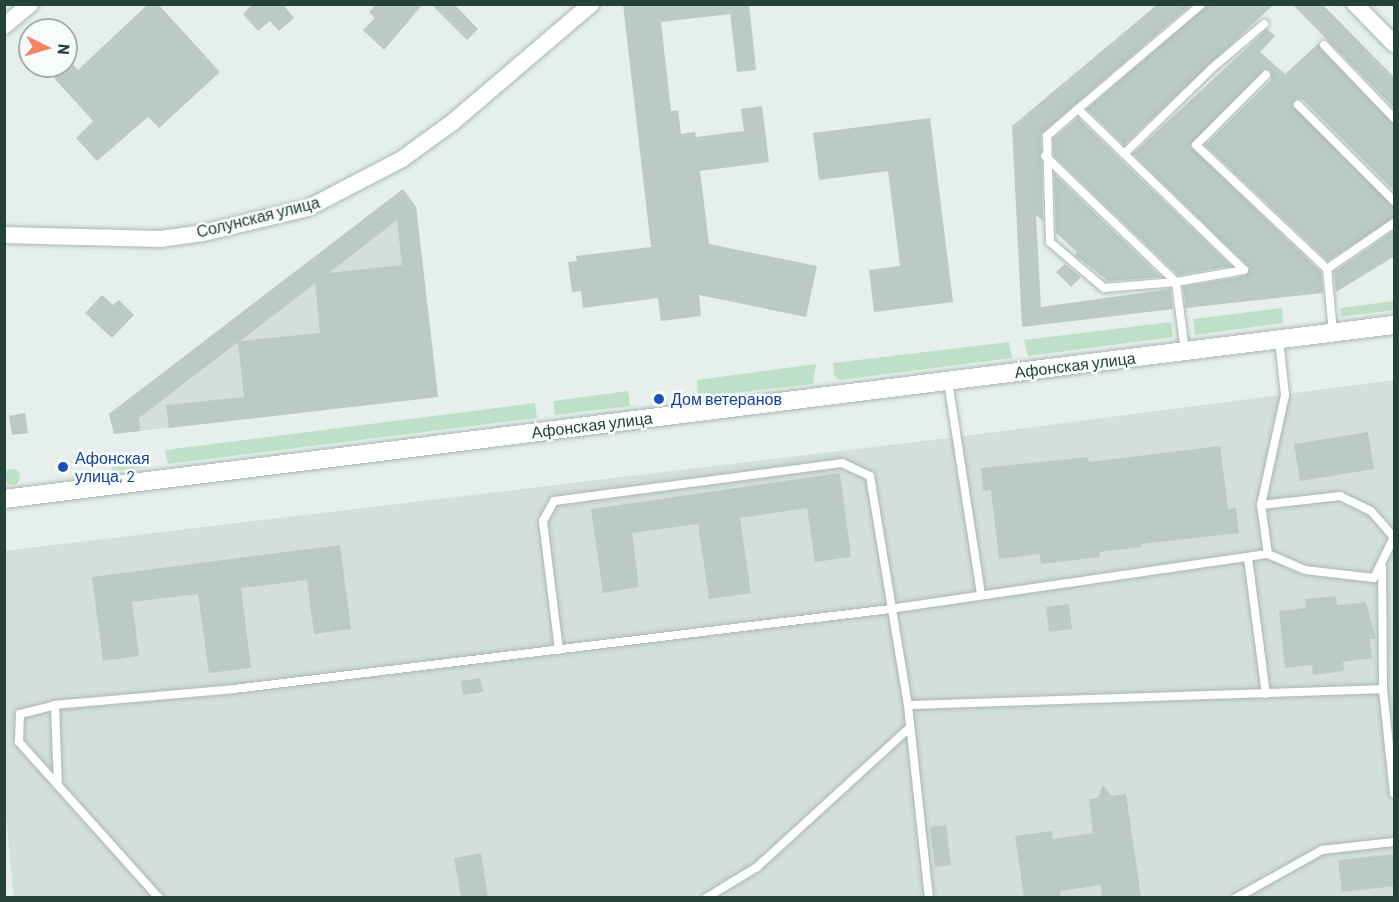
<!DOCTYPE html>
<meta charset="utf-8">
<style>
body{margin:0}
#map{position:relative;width:1399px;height:902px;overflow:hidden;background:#e6efeb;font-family:Barlow,sans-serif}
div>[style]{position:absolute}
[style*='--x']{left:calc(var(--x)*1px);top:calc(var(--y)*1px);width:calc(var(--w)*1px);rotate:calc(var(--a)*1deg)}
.built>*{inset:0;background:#d4dfda}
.green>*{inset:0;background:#bfe0c8}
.round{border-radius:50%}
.building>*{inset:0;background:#bbcac4}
.roads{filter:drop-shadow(0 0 2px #a8b8b2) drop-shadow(0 0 2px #a8b8b2)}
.lane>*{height:8px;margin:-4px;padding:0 4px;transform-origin:4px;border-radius:4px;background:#fff}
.street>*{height:16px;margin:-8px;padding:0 8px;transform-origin:8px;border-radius:8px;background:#fff}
.secondary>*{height:18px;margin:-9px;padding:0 9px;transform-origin:9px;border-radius:9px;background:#fff}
.dots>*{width:16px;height:16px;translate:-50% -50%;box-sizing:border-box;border:3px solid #f7fbf9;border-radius:50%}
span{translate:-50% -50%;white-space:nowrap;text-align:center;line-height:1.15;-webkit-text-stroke:5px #f7fbf9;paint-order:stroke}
.street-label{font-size:16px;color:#24423a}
.transit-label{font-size:16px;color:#164399}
.left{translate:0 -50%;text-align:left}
.frame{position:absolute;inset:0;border:6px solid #24423a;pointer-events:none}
.north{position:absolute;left:18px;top:18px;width:60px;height:60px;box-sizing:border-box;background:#f7fbf9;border:2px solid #a3b1ad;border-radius:50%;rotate:95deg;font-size:16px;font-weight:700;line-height:24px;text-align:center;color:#24423a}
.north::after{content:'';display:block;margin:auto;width:21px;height:27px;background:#f4845f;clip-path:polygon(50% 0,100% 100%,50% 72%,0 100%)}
</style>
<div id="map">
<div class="built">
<i style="clip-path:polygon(403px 189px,416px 207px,438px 397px,114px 434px,109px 414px)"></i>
<i style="clip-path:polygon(1394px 380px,1394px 897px,14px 897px,4px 800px,4px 551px,957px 437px)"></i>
</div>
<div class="green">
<i style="clip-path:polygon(1394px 301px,1394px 310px,1341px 317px,1340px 308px)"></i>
<i style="clip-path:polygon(1282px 308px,1283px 323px,1195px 335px,1193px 319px)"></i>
<i style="clip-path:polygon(1171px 322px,1173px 337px,1028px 356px,1024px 340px)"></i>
<i style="clip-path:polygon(1009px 342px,1012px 358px,840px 380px,834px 375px,833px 363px)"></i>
<i style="clip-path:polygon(816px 364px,813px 384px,698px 397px,697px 380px)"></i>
<i style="clip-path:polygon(628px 391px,630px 406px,555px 415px,553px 401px)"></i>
<i style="clip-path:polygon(535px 403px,537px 418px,168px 464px,165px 450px)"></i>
<i style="clip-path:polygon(149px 452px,149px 467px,112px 471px,110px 456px)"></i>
<i class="round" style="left:4px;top:469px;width:16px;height:16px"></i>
</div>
<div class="building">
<i style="clip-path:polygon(148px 4px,158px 4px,220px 72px,159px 128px,148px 117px,97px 161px,76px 138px,93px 121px,53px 77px,70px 61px,78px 70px)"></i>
<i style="clip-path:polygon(253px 4px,288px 4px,285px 7px,294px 18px,279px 31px,270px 21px,258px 31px,243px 14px)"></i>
<i style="clip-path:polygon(377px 4px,423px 4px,384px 50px,363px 30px,375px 18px,369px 12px)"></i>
<i style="clip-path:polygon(431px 4px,454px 4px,478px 29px,467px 40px)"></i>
<i style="clip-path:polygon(623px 4px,729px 4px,730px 14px,661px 22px,671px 111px,678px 110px,681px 134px,695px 132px,696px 137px,744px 131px,741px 109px,762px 106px,769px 162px,700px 171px,709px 244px,817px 266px,806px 317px,699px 295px,701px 316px,661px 321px,658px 298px,583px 308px,581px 291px,572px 292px,568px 262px,577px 261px,576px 256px,651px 247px)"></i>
<i style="clip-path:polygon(729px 4px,749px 4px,756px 70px,737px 72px)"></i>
<i style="clip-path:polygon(1158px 4px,1192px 4px,1041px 134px,1043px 221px,1036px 215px,1041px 307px,1170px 289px,1173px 309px,1022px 327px,1012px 126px)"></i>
<i style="clip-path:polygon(1208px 4px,1274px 4px,1124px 145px,1087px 109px)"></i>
<i style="clip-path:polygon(1292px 4px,1322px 4px,1395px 78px,1395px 109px)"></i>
<i style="clip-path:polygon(1267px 29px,1275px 36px,1260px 52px,1285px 74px,1318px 44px,1395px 124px,1395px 192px,1303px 100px,1296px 99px,1292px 104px,1395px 207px,1395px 217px,1328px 261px,1205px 145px,1271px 80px,1271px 71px,1264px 69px,1190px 146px,1321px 272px,1323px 293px,1186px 308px,1183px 287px,1245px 276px,1250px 268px,1133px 154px)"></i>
<i style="clip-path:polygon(930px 118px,953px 302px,874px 312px,869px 270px,900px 266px,888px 171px,819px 180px,813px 133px)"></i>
<i style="clip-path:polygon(1078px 118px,1120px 159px,1231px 266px,1178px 275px,1054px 156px,1053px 139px)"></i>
<i style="clip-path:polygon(1054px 174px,1161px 277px,1108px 281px,1075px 255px,1077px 252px,1056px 233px)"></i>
<i style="clip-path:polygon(evenodd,403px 189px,416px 207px,438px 397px,169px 428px,166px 405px,244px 397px,238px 342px,139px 418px,140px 431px,114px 434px,109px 414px,403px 189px,397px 220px,402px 265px,329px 273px,397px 220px,403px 189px,315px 283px,320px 333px,240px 341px,309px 288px,315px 283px)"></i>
<i style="clip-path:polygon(1395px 230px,1395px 256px,1336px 292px,1334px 272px)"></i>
<i style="clip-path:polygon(1065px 264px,1081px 277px,1071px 287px,1056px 272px)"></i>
<i style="clip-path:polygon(102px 295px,113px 305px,119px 300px,134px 315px,112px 338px,85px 313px)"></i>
<i style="clip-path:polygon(25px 413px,28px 433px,12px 435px,9px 416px)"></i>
<i style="clip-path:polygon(1368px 432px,1374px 469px,1300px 481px,1294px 444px)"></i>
<i style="clip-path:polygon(1220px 446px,1228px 509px,1236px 508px,1239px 533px,1141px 544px,1141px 547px,1099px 552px,1100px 557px,1041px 564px,1040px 554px,999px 559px,991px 490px,983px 491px,981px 468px,1088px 457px,1089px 462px)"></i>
<i style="clip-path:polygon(840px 473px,851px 557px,815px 562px,807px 508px,740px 518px,751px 593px,709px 599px,698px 524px,632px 533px,639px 587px,603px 593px,591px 509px)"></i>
<i style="clip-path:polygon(340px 545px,351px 629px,314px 634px,307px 580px,241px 588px,251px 668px,209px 673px,198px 594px,132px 602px,139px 656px,103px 661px,92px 577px)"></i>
<i style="clip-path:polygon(1336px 596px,1337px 605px,1366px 602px,1376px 639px,1370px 639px,1372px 658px,1343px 662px,1344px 671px,1313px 675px,1312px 665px,1285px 668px,1279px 611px,1306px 608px,1305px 599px)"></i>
<i style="clip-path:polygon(1069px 604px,1072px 629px,1049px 632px,1046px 607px)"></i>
<i style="clip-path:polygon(480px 678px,483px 692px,463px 695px,461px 681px)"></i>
<i style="clip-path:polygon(1103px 785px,1112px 796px,1126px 794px,1141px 897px,1102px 897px,1101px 885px,1060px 891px,1061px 897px,1024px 897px,1015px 836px,1052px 831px,1053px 839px,1093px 833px,1089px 799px,1098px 798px)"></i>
<i style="clip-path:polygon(946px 825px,951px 865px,935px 867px,930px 827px)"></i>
<i style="clip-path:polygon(481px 853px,488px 897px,461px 897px,454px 858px)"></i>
<i style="clip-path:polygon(1395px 854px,1395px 886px,1342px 892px,1338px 860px)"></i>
</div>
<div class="roads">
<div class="lane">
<i style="--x:1324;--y:45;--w:101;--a:46.2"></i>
<i style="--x:1266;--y:75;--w:99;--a:135"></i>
<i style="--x:1196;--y:145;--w:180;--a:43.4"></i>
<i style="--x:1327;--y:269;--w:63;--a:84.6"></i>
<i style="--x:1298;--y:105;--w:136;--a:45"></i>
<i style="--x:1078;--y:109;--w:231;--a:44.1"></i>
<i style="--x:1244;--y:270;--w:69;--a:170"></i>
<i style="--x:1176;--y:282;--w:72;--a:175.2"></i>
<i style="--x:1104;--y:288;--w:71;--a:-139.6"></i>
<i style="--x:1050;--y:242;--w:106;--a:-91.6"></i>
<i style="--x:1047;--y:136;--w:41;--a:-41.1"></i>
<i style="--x:1078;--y:109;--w:162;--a:-40.3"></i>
<i style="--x:1124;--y:154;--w:122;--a:-44.3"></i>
<i style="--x:1211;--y:69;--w:70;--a:-40.3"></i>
<i style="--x:1045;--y:156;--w:182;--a:43.9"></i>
<i style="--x:1176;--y:282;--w:70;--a:82.6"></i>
<i style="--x:1327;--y:269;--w:81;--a:-34.5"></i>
<i style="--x:948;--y:381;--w:216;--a:81.2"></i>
<i style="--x:1261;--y:505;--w:80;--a:-6.5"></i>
<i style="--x:1340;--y:496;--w:34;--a:26"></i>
<i style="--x:1371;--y:511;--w:35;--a:49"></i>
<i style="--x:1268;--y:554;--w:40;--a:23.4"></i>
<i style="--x:1305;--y:570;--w:69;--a:6.6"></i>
<i style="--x:1374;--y:578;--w:46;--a:-64"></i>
<i style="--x:1248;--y:558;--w:137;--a:82.5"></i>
<i style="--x:1382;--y:567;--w:122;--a:89.5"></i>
<i style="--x:1383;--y:689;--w:105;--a:84"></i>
<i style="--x:559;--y:650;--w:130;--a:-97.1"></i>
<i style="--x:543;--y:521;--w:23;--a:-61"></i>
<i style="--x:554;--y:501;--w:290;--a:-7.5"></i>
<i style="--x:842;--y:463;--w:31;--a:25"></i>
<i style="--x:870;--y:476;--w:232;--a:80.6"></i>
<i style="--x:908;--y:705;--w:194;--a:83.8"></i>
<i style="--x:55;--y:705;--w:80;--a:87.9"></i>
<i style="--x:908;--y:705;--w:475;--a:-1.9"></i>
<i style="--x:159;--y:898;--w:210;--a:-131.9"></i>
<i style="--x:19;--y:742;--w:28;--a:-88"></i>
<i style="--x:20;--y:714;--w:36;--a:-14"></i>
<i style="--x:55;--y:705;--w:180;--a:-5.1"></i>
<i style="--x:234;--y:689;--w:661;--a:-6.95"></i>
<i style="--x:890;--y:609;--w:382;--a:-8.3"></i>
<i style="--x:1268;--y:554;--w:49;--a:-98.1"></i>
<i style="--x:1261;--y:505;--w:113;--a:-77.7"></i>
<i style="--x:1285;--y:395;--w:55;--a:-96.2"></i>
<i style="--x:706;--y:898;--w:60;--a:-31.3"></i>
<i style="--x:757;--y:867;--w:206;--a:-42.4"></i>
<i style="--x:1236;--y:898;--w:98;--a:-29.2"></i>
<i style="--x:1322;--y:850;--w:72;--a:-6.3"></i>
</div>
<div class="street">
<i style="--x:1355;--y:4;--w:56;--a:45.7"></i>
<i style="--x:4;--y:26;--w:34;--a:-40"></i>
<i style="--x:4;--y:235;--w:156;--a:1.5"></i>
<i style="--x:160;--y:239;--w:43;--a:-7.9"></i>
<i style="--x:203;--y:233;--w:108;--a:-13.4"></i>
<i style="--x:308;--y:208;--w:106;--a:-27.5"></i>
<i style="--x:402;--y:159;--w:63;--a:-36"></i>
<i style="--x:453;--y:122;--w:182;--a:-40.5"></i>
</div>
<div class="secondary">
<i style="--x:4;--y:499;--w:1401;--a:-7.14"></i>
</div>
</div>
<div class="dots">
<i style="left:659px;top:399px;background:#1a4fb4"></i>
<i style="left:63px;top:467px;background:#1a4fb4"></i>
</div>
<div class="street-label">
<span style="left:258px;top:217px;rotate:-14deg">Солунская улица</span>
<span style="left:1075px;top:365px;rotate:-7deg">Афонская улица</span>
<span style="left:592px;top:425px;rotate:-7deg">Афонская улица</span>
</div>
<div class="transit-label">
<span class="left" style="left:671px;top:399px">Дом ветеранов</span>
<span class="left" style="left:75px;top:467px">Афонская<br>улица, 2</span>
</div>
<div class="frame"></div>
<div class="north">N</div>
</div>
